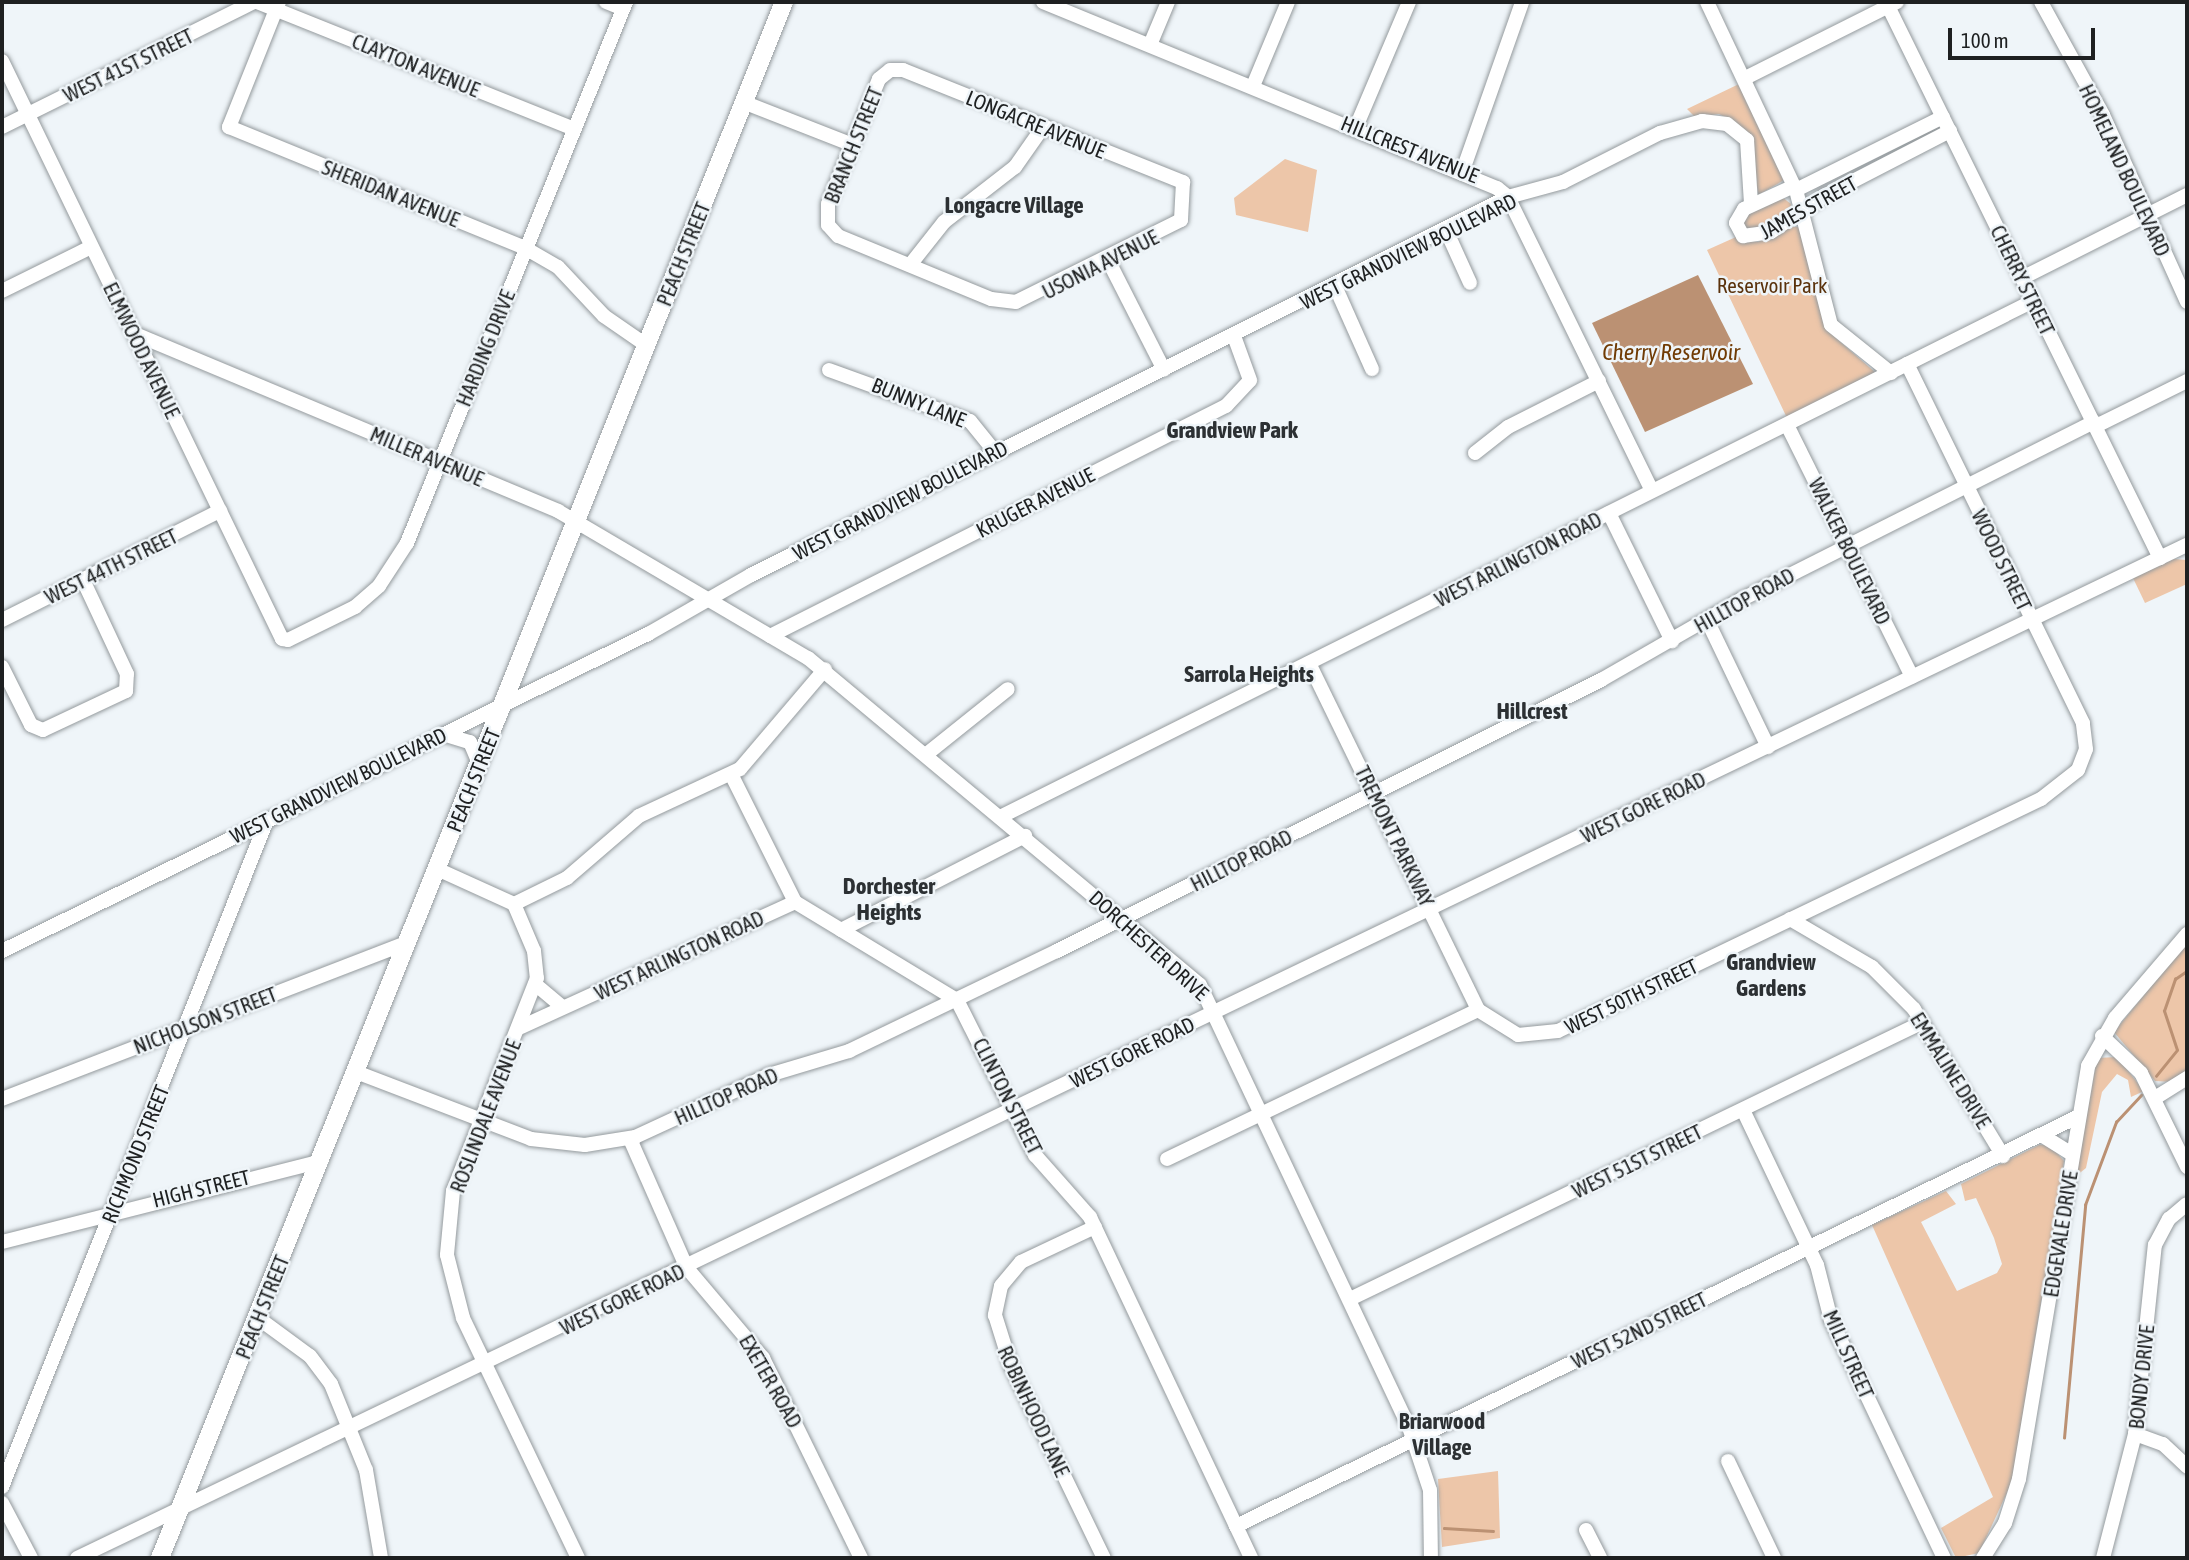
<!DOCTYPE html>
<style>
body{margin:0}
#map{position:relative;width:2189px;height:1560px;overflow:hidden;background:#eff5f9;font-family:"Asap Condensed",sans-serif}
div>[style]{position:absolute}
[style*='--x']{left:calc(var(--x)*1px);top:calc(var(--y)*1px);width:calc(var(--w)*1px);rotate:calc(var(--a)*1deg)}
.green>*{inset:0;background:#edc6a9}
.water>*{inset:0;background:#bb9173}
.stream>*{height:2.5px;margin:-1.25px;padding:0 1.25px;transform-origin:1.25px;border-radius:1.25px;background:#bb9173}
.roads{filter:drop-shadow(0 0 2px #949a9d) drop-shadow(0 0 2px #949a9d)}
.minor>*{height:14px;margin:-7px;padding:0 7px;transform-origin:7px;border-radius:7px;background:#fff}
.major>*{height:18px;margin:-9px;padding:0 9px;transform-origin:9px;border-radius:9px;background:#fff}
span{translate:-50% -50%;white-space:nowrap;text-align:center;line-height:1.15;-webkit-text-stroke:5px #eff5f9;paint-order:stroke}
.street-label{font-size:21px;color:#1e2021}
.park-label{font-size:21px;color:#5a320c}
.neighbourhood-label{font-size:23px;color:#2c3033;font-weight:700}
.water-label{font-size:23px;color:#703b04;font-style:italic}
.frame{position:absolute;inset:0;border:4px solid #1e2021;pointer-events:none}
.scale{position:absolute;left:1948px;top:28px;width:147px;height:32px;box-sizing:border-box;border:4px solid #1e2021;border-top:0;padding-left:9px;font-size:21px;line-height:24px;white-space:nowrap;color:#1e2021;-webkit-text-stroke:5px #eff5f9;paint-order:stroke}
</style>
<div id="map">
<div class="green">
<i style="clip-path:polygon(1739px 84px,1786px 179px,1758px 195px,1753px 145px,1734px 122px,1719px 114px,1695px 117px,1687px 109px)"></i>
<i style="clip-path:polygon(1285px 159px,1317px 170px,1308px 232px,1236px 215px,1234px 198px)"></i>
<i style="clip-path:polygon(1782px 197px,1791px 204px,1789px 216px,1748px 234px,1741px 218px)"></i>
<i style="clip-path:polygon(1789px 227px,1799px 227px,1829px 332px,1876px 373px,1787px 418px,1707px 250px,1736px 237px,1758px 242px)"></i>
<i style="clip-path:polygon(2174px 559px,2187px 560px,2187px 584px,2145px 603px,2133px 578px)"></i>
<i style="clip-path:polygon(2187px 942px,2187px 1070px,2173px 1082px,2155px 1081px,2114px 1032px)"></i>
<i style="clip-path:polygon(2117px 1057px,2144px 1091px,2131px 1097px,2128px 1080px,2117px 1074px,2102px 1092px,2086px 1168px,2076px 1176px,2097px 1058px)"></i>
<i style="clip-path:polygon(2039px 1145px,2050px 1145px,2064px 1161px,2012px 1482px,1979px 1553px,1956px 1558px,1941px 1528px,1993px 1497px,1872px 1225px,1946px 1191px,1956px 1204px,1921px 1222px,1957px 1291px,1997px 1273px,2002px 1264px,1994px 1238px,1976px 1198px,1965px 1201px,1961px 1184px)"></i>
<i style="clip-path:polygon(1498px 1471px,1500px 1538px,1442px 1547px,1438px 1479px)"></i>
</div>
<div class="water">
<i style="clip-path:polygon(1698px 275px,1753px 384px,1645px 432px,1592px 323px)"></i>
</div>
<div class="stream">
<i style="--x:2156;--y:1076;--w:33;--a:-51"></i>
<i style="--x:2177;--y:1050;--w:41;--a:-108.4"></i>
<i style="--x:2164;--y:1011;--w:34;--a:-71"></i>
<i style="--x:2175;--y:979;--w:14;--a:-34"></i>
<i style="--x:2064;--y:1438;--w:234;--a:-84.8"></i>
<i style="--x:2085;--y:1205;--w:89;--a:-69.5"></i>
<i style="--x:2116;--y:1122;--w:37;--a:-47"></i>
<i style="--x:1444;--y:1528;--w:49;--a:3.5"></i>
</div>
<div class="roads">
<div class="minor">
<i style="--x:257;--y:2;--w:341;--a:21.8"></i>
<i style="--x:279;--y:2;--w:135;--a:111.8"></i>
<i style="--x:229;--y:127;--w:320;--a:22.2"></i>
<i style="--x:525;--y:248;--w:38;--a:30"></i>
<i style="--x:558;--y:267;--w:67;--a:46.8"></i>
<i style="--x:604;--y:316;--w:51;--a:34.6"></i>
<i style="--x:606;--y:2;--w:18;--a:22"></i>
<i style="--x:1043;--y:2;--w:491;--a:22.3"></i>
<i style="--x:1497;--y:188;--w:14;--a:39"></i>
<i style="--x:1508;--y:197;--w:327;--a:63.9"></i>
<i style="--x:1707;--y:2;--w:208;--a:64.7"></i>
<i style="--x:1796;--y:190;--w:139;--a:75.5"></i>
<i style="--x:1831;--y:325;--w:77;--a:38.7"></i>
<i style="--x:1886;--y:2;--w:620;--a:63.77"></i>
<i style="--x:2041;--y:2;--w:129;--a:61.2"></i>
<i style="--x:2103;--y:115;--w:205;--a:65.8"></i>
<i style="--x:1150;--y:45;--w:47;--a:-67.3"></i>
<i style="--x:2;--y:61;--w:642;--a:64.15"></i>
<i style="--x:282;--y:639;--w:6;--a:9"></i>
<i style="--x:288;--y:640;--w:75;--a:-26.2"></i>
<i style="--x:355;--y:607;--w:32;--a:-41"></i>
<i style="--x:379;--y:586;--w:51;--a:-56.9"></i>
<i style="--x:407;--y:543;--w:584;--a:-67.96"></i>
<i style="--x:890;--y:70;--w:13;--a:0"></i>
<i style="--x:903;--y:70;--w:302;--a:21.8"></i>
<i style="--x:1183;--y:182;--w:38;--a:93"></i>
<i style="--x:1181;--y:220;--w:184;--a:153.6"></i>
<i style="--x:1016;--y:302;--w:25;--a:-173"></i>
<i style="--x:991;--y:299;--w:165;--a:-157.6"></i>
<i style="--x:838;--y:236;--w:15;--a:-132"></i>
<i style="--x:828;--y:225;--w:21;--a:-90"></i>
<i style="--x:828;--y:204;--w:135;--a:-67.8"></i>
<i style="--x:879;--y:79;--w:14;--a:-39"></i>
<i style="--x:1745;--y:78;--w:170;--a:-26.6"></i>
<i style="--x:1253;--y:86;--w:91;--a:-67.4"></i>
<i style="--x:743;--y:102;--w:118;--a:21.4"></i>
<i style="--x:2;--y:127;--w:281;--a:-26.4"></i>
<i style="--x:1356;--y:127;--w:136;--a:-67"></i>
<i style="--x:1463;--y:170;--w:178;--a:-70.6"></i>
<i style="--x:1794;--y:186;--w:55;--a:155.3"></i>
<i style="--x:1744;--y:209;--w:16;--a:120"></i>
<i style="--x:1736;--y:223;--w:15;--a:62"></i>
<i style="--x:1743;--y:236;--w:28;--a:-8"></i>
<i style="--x:1771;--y:232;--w:64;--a:-34.2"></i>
<i style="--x:1824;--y:196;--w:142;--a:-27.3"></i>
<i style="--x:1796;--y:190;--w:164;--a:-26.4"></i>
<i style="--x:1446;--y:230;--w:58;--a:65.6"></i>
<i style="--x:1108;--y:260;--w:123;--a:63"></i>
<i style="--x:910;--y:265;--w:55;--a:-51.7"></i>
<i style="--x:944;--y:222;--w:90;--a:-37.8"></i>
<i style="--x:1015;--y:167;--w:49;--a:-55"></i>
<i style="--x:2022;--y:278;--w:185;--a:-26.7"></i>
<i style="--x:1335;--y:286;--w:91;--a:66"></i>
<i style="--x:2;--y:291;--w:99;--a:-26.3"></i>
<i style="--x:135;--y:334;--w:459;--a:22.7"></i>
<i style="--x:558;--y:511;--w:290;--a:30.5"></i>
<i style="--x:808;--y:658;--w:510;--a:39.83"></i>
<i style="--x:1200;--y:985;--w:489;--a:64.7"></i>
<i style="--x:1409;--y:1427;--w:66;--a:71.6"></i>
<i style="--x:1430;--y:1490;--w:68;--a:89.2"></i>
<i style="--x:829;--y:370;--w:150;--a:19.9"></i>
<i style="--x:970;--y:421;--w:40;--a:51"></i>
<i style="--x:1787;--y:425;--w:281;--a:63.6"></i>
<i style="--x:2096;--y:426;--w:102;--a:-26.3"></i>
<i style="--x:1475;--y:453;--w:42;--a:-38.2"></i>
<i style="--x:1508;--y:427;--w:102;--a:-26.8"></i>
<i style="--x:1609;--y:513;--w:143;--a:63.8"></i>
<i style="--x:2;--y:620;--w:244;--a:-26.6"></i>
<i style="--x:1707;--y:620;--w:141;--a:64.3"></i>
<i style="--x:770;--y:636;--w:511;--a:-26.77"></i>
<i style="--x:1226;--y:406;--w:35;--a:-47"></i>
<i style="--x:1250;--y:380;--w:47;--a:-110"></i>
<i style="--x:1309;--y:663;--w:386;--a:64"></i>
<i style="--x:1478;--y:1010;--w:47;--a:32"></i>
<i style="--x:1518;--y:1035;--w:40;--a:-5.7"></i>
<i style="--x:1558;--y:1031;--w:536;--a:-25.66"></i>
<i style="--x:2041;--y:799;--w:47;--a:-38.1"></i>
<i style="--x:2078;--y:770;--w:22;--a:-69"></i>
<i style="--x:2086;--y:749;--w:26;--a:-97"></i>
<i style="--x:2083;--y:723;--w:400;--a:-116.1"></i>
<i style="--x:2;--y:667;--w:65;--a:63.4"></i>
<i style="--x:31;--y:725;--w:13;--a:23"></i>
<i style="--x:43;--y:730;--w:92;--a:-25.2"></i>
<i style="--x:126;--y:691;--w:17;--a:-87"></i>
<i style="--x:127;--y:674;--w:104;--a:-115.1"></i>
<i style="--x:443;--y:734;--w:28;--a:17"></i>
<i style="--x:470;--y:742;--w:23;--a:67"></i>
<i style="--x:928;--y:753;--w:102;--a:-38.7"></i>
<i style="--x:732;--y:776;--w:141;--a:63.4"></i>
<i style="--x:795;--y:902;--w:189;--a:31.2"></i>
<i style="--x:957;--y:1000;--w:174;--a:63.3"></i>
<i style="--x:1035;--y:1155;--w:83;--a:48.4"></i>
<i style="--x:1090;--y:1217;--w:377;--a:64.7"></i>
<i style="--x:1002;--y:816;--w:1152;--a:-26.54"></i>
<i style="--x:437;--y:869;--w:85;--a:24.4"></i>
<i style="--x:514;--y:904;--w:59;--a:-26.1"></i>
<i style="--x:567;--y:878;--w:95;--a:-40.7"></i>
<i style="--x:639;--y:816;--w:111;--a:-25"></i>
<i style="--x:740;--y:769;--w:131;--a:-49.6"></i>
<i style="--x:514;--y:904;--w:51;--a:66.9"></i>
<i style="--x:534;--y:951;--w:27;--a:84"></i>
<i style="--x:537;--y:978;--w:229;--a:111.5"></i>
<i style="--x:453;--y:1191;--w:64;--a:95.4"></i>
<i style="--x:447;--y:1255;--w:65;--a:75.7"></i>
<i style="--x:463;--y:1318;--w:266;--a:64.4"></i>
<i style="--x:1790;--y:919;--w:95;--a:30.3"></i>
<i style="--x:1872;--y:967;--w:59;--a:45"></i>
<i style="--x:1914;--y:1009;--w:172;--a:58.8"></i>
<i style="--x:841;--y:930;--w:207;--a:-27.1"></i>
<i style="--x:2;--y:951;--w:720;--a:-26.14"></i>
<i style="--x:648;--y:634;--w:119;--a:-29.8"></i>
<i style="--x:751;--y:575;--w:846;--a:-26.53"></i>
<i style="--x:1508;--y:197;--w:57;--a:-15.3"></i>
<i style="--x:1563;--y:182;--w:109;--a:-26.8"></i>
<i style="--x:1660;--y:133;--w:44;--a:-15.9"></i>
<i style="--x:1702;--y:121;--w:25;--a:7"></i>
<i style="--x:1727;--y:124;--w:26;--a:39"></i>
<i style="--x:1747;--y:140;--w:64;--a:86.4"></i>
<i style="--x:535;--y:984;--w:35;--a:40"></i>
<i style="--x:519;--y:1028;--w:303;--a:-24.5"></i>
<i style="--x:2102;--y:1036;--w:54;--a:43.5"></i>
<i style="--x:2141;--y:1073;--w:105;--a:63.9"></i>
<i style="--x:356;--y:1072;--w:187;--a:20.9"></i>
<i style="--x:531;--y:1139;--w:54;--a:6.3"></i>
<i style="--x:585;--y:1145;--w:51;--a:-9.1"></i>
<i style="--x:635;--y:1137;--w:148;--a:-24.8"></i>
<i style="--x:769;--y:1075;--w:84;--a:-16.7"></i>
<i style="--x:849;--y:1051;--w:231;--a:-25.7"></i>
<i style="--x:1057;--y:951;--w:608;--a:-26.48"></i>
<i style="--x:1601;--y:680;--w:163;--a:-29.9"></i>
<i style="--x:1742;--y:599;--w:394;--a:-26.7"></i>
<i style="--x:2155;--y:1098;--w:38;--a:-32"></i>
<i style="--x:2;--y:1099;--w:435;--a:-21.1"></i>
<i style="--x:1743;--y:1110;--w:172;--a:64.5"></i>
<i style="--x:1817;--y:1265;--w:57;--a:75.7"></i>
<i style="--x:1831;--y:1320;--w:263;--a:64.6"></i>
<i style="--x:2043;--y:1136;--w:34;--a:32"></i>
<i style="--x:630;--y:1139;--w:141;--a:66.2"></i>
<i style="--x:687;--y:1268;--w:118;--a:49.8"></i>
<i style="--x:763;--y:1358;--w:223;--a:63.9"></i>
<i style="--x:1167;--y:1159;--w:345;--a:-25.6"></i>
<i style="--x:1095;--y:1227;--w:82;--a:154.7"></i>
<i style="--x:1021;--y:1262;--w:31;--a:130"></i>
<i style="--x:1001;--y:1286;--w:30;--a:102"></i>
<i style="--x:995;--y:1315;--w:53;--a:72.6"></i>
<i style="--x:1011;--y:1366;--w:213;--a:64.2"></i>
<i style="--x:2;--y:1242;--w:329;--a:-14.2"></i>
<i style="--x:1350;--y:1299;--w:636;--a:-25.8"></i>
<i style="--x:258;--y:1318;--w:64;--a:36.2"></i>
<i style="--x:310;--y:1356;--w:35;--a:53"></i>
<i style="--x:331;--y:1384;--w:93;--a:67.9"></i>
<i style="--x:366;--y:1470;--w:89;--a:80.3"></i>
<i style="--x:2135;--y:1434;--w:30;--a:20"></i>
<i style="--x:2163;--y:1444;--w:33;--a:43"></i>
<i style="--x:1728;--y:1461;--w:107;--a:64.6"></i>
<i style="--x:2;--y:1487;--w:718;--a:-68.33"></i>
<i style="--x:2;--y:1503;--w:62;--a:62.2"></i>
<i style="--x:1236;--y:1526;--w:935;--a:-25.93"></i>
<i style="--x:1586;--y:1530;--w:31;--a:63"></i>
<i style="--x:77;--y:1558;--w:2341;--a:-25.65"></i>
<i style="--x:1983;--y:1558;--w:41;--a:-57.8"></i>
<i style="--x:2005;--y:1523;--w:46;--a:-72.3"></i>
<i style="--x:2019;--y:1479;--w:419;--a:-80.5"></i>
<i style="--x:2088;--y:1066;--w:55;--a:-60.6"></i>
<i style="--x:2115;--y:1018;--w:111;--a:-49.4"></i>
<i style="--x:2103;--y:1558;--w:128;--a:-75.5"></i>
<i style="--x:2135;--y:1434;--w:190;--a:-84"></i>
<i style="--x:2155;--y:1245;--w:30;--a:-62"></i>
<i style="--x:2169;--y:1219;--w:23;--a:-40"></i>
</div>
<div class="major">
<i style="--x:160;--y:1558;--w:1676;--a:-68.15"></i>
</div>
</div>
<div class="street-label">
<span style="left:128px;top:65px;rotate:-26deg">WEST 41ST STREET</span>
<span style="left:416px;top:65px;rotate:22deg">CLAYTON AVENUE</span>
<span style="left:1036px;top:124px;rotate:22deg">LONGACRE AVENUE</span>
<span style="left:853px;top:145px;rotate:-68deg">BRANCH STREET</span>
<span style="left:1410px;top:149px;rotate:22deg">HILLCREST AVENUE</span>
<span style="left:2125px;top:170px;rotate:65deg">HOMELAND BOULEVARD</span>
<span style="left:391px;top:193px;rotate:22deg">SHERIDAN AVENUE</span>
<span style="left:1808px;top:207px;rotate:-29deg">JAMES STREET</span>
<span style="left:1408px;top:251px;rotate:-26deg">WEST GRANDVIEW BOULEVARD</span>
<span style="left:683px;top:254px;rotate:-68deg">PEACH STREET</span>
<span style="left:1100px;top:264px;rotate:-27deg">USONIA AVENUE</span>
<span style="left:2023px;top:280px;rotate:64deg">CHERRY STREET</span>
<span style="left:485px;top:348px;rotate:-68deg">HARDING DRIVE</span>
<span style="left:142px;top:350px;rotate:64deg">ELMWOOD AVENUE</span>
<span style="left:919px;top:402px;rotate:22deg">BUNNY LANE</span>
<span style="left:427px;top:456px;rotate:23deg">MILLER AVENUE</span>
<span style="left:900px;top:500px;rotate:-27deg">WEST GRANDVIEW BOULEVARD</span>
<span style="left:1035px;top:502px;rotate:-27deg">KRUGER AVENUE</span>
<span style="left:1850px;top:551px;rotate:64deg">WALKER BOULEVARD</span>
<span style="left:1518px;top:559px;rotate:-27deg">WEST ARLINGTON ROAD</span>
<span style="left:2002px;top:560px;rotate:64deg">WOOD STREET</span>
<span style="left:111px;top:566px;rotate:-26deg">WEST 44TH STREET</span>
<span style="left:1744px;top:600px;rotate:-29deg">HILLTOP ROAD</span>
<span style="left:473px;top:780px;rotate:-68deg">PEACH STREET</span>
<span style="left:338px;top:785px;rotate:-26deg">WEST GRANDVIEW BOULEVARD</span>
<span style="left:1643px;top:807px;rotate:-26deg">WEST GORE ROAD</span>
<span style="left:1395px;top:836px;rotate:64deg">TREMONT PARKWAY</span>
<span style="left:1241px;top:860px;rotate:-27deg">HILLTOP ROAD</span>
<span style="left:1149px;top:945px;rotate:42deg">DORCHESTER DRIVE</span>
<span style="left:679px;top:955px;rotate:-25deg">WEST ARLINGTON ROAD</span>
<span style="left:1631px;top:996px;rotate:-26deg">WEST 50TH STREET</span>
<span style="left:205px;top:1020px;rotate:-21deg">NICHOLSON STREET</span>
<span style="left:1132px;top:1052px;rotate:-26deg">WEST GORE ROAD</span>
<span style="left:1951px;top:1070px;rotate:58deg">EMMALINE DRIVE</span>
<span style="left:726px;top:1096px;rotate:-24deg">HILLTOP ROAD</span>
<span style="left:1008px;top:1096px;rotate:63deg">CLINTON STREET</span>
<span style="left:485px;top:1116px;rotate:-69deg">ROSLINDALE AVENUE</span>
<span style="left:135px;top:1154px;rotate:-68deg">RICHMOND STREET</span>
<span style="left:1637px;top:1161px;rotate:-26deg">WEST 51ST STREET</span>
<span style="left:201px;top:1188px;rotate:-14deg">HIGH STREET</span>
<span style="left:2060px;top:1234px;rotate:-81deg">EDGEVALE DRIVE</span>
<span style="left:622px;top:1299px;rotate:-26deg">WEST GORE ROAD</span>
<span style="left:262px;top:1307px;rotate:-68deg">PEACH STREET</span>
<span style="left:1639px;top:1330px;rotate:-26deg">WEST 52ND STREET</span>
<span style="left:1849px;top:1354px;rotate:66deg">MILL STREET</span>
<span style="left:2141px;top:1377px;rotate:-84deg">BONDY DRIVE</span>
<span style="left:771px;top:1381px;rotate:60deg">EXETER ROAD</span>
<span style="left:1034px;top:1411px;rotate:65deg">ROBINHOOD LANE</span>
</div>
<div class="park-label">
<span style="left:1772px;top:285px">Reservoir Park</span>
</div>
<div class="neighbourhood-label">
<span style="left:1014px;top:205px">Longacre Village</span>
<span style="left:1232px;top:430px">Grandview Park</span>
<span style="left:1249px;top:674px">Sarrola Heights</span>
<span style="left:1532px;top:711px">Hillcrest</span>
<span style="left:889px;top:899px">Dorchester<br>Heights</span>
<span style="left:1771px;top:975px">Grandview<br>Gardens</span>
<span style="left:1442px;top:1434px">Briarwood<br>Village</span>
</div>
<div class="water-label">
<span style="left:1671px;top:352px">Cherry Reservoir</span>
</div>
<div class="frame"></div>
<div class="scale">100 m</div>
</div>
